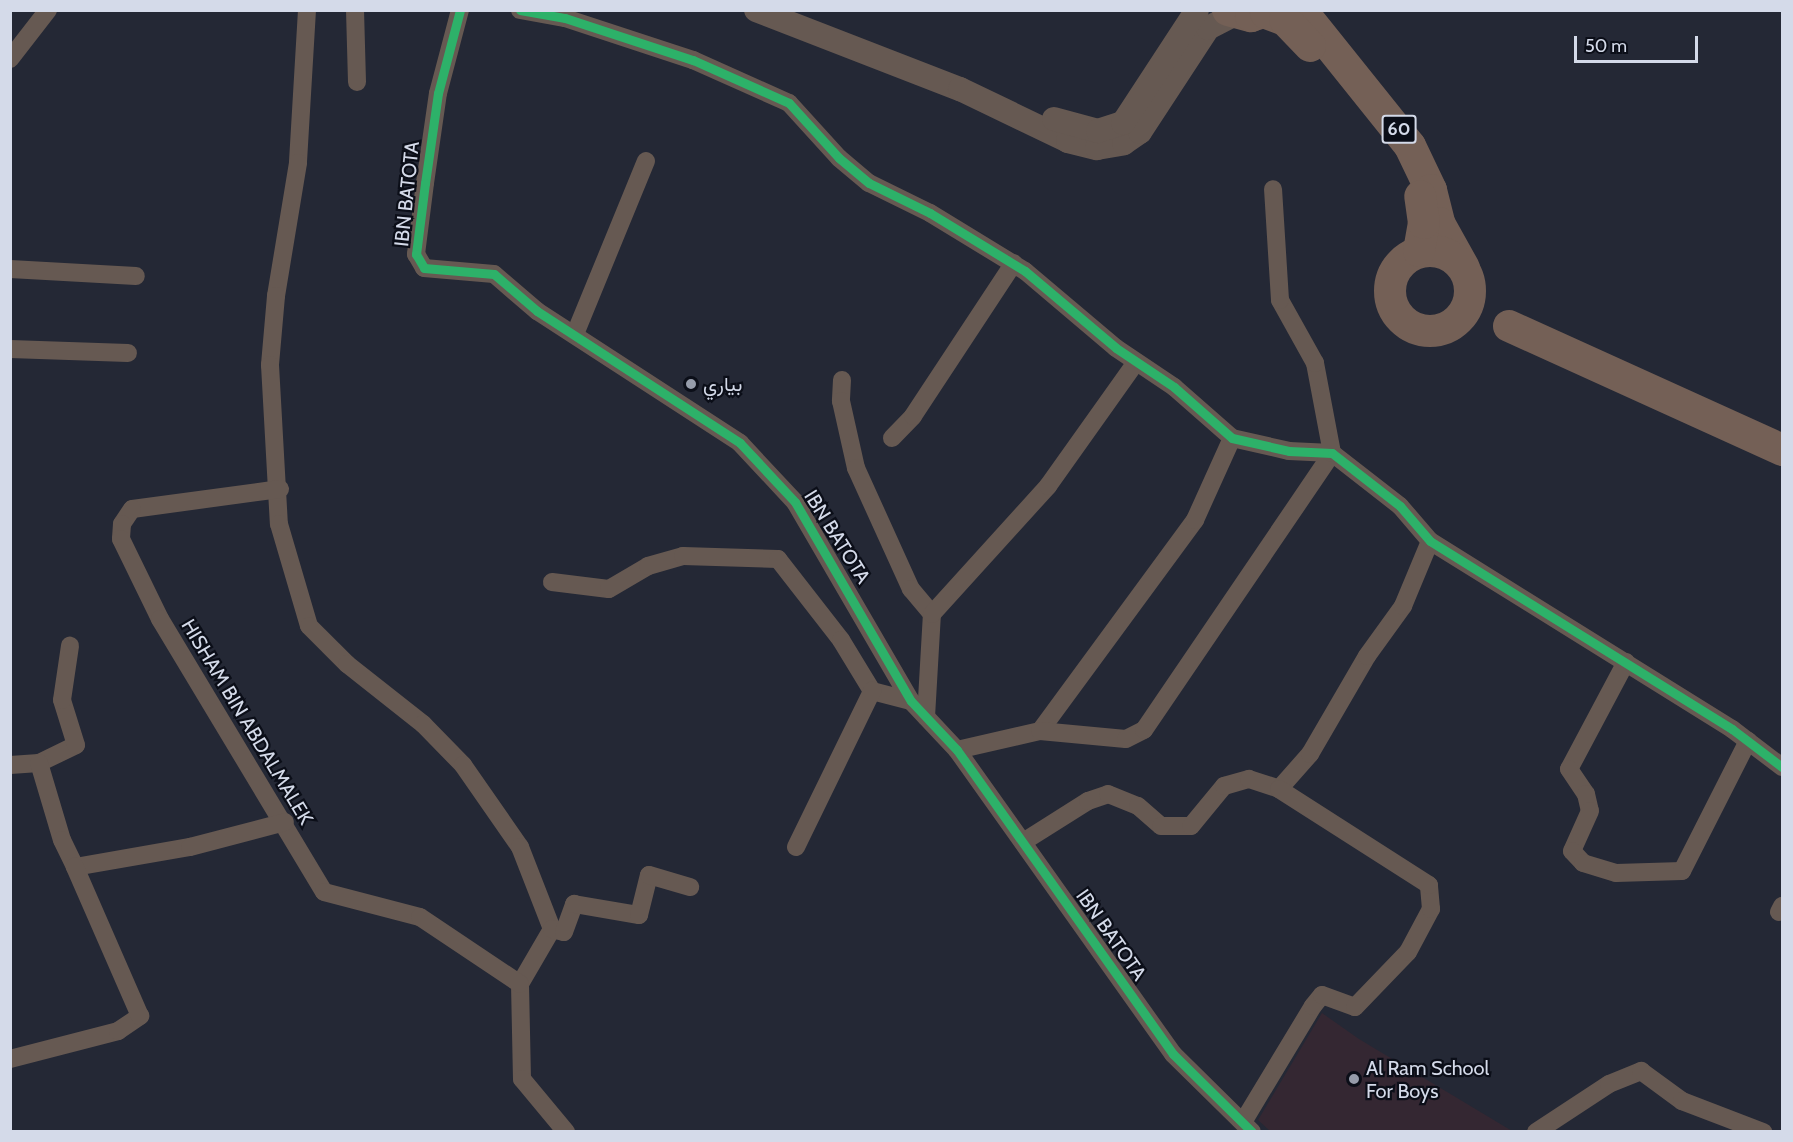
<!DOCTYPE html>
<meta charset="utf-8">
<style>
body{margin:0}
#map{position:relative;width:1793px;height:1142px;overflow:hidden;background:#242835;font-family:Cabin,Vazirmatn,sans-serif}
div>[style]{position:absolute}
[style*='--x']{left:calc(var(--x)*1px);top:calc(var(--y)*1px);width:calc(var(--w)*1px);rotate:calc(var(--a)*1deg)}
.education>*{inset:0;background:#342732}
.minor>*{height:18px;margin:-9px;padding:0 9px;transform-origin:9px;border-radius:9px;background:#665952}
.tertiary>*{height:24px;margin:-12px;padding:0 12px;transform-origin:12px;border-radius:12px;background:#665952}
.trunk>*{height:32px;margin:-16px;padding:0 16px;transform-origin:16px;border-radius:16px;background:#746056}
.trunk>.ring{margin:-16px;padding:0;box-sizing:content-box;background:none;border:32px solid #746056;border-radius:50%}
.cycleway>*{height:9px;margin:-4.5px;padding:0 4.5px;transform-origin:4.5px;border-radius:4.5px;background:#2db169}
.dots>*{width:16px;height:16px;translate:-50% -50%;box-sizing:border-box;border:3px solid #0b0e18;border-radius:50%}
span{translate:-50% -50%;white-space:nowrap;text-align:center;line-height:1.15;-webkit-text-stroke:4.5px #0b0e18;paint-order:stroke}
.shield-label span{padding:2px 4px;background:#0b0e18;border:2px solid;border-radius:4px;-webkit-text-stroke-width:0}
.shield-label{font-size:18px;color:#d4dae9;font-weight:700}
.street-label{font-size:20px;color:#d4dae9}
.poi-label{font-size:20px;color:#d4dae9}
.left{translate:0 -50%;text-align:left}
.frame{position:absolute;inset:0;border:12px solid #d4dae9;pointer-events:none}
.scale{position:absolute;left:1574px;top:36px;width:124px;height:27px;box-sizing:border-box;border:3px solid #d4dae9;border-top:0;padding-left:8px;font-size:18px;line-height:21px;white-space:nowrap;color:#d4dae9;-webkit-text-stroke:4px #0b0e18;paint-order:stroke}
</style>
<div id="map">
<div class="education">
<i style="clip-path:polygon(1322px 1013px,1359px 1039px,1512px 1131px,1270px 1131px,1258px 1120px)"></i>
</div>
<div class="minor">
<i style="--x:307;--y:10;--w:153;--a:93.4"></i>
<i style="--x:298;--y:163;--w:135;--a:99.4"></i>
<i style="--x:276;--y:296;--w:69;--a:95"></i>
<i style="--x:270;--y:365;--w:159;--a:86.8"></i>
<i style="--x:279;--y:524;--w:106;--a:73.6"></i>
<i style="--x:309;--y:626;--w:54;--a:45"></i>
<i style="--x:347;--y:664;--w:97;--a:38.3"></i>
<i style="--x:423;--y:724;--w:57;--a:45.7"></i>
<i style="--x:463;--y:765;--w:100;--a:55.2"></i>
<i style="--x:520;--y:847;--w:88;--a:68.7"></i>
<i style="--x:552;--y:929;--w:64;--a:120.2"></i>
<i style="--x:520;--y:984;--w:95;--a:88.8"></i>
<i style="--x:522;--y:1079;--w:69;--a:50.3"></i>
<i style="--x:355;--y:10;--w:72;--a:88.4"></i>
<i style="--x:460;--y:10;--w:86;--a:104.8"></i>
<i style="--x:438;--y:93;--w:91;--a:98.2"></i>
<i style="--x:425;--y:183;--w:72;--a:97.2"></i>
<i style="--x:416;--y:254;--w:16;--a:60"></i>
<i style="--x:424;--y:268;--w:70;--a:4.9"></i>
<i style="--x:494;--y:274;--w:57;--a:40.7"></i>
<i style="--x:537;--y:311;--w:242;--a:33"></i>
<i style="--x:740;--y:443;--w:81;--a:47"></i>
<i style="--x:795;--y:502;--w:230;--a:59.8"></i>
<i style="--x:911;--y:701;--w:67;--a:46.8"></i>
<i style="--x:957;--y:750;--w:373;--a:54.6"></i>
<i style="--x:1173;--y:1054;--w:111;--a:44.6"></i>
<i style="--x:520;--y:10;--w:46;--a:10.1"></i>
<i style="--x:565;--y:18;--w:135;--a:18.2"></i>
<i style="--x:693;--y:60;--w:105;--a:24.1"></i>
<i style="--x:789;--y:103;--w:74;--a:47.7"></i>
<i style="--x:839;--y:158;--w:39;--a:40"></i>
<i style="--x:869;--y:183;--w:68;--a:26.2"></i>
<i style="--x:930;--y:213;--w:111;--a:31.4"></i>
<i style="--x:1025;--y:271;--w:119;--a:40.2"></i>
<i style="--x:1116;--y:348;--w:70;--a:33.9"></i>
<i style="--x:1174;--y:387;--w:77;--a:41.3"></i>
<i style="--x:1232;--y:438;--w:58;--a:12.8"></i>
<i style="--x:1289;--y:451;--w:43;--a:2.7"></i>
<i style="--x:1332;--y:453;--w:86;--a:37.9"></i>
<i style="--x:1400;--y:506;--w:46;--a:49.4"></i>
<i style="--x:1430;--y:541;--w:356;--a:31.9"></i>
<i style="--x:1732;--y:729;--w:63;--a:37.2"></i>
<i style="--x:10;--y:59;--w:62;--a:-52.2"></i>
<i style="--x:10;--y:269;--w:126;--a:3.2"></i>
<i style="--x:575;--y:334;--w:187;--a:-67.7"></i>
<i style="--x:10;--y:349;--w:118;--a:1.9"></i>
<i style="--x:842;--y:380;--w:21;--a:93"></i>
<i style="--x:841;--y:401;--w:69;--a:77.4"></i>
<i style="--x:856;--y:468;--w:133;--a:65.6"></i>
<i style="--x:911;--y:589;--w:33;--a:50"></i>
<i style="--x:892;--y:438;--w:30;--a:-46"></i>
<i style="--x:913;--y:416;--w:183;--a:-56.6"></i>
<i style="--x:280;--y:489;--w:149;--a:172.3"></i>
<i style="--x:132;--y:509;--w:18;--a:124"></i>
<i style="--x:122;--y:524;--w:15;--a:94"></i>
<i style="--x:121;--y:539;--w:89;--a:64"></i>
<i style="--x:160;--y:619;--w:318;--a:59"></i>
<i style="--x:324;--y:892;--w:99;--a:14.6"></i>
<i style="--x:420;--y:917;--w:120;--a:33.8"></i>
<i style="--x:552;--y:582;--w:57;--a:7"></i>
<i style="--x:609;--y:589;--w:45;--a:-30.5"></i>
<i style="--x:648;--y:566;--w:36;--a:-16"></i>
<i style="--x:683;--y:556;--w:95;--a:1.8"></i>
<i style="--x:778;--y:559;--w:103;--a:52.1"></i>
<i style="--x:841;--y:640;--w:60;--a:58.7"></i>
<i style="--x:872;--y:691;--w:40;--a:14.4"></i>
<i style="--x:1626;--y:662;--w:121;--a:118"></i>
<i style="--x:1569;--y:769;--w:30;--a:56"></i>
<i style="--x:1586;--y:794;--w:17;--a:77"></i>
<i style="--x:1590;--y:811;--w:44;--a:114.2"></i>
<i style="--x:1572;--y:851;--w:16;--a:47"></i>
<i style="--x:1583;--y:863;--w:34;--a:17"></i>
<i style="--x:1616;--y:873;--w:66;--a:-1.7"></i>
<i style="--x:1682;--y:871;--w:146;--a:-63.1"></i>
<i style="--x:926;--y:717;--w:103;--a:-86.7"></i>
<i style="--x:932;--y:614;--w:173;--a:-47.8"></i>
<i style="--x:1048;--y:486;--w:152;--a:-54.6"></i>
<i style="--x:1040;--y:731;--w:262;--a:-53.7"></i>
<i style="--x:1195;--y:520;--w:90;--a:-65.7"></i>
<i style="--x:957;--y:750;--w:85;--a:-12.9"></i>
<i style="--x:1040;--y:731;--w:86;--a:5.3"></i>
<i style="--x:1126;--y:739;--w:20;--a:-27"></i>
<i style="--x:1144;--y:730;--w:335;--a:-55.8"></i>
<i style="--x:1332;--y:453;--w:92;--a:-100.7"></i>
<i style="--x:1315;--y:363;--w:72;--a:-119.1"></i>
<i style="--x:1280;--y:300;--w:111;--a:-93.6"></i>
<i style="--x:39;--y:763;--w:41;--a:-25.9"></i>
<i style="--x:76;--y:745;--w:47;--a:-107.3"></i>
<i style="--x:62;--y:700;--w:55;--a:-81.6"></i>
<i style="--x:10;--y:765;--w:29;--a:-4"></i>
<i style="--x:39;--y:763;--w:80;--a:73.4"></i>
<i style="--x:62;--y:840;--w:30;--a:64"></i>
<i style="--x:75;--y:867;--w:117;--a:-9.9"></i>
<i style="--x:190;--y:847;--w:98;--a:-14.7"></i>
<i style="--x:1023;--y:842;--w:77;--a:-32.2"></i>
<i style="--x:1088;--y:801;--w:21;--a:-19"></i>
<i style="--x:1108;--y:794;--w:32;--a:22"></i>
<i style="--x:1138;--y:806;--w:30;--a:41"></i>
<i style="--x:1161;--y:826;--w:30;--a:0"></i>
<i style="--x:1191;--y:826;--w:52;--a:-50.5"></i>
<i style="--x:1224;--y:786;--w:26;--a:-16"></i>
<i style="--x:1249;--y:779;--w:32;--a:18"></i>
<i style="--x:1279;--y:789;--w:47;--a:-48.5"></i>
<i style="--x:1310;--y:754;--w:113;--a:-59.8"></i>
<i style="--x:1367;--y:656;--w:62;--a:-54.2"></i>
<i style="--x:1403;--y:606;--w:70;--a:-67.4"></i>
<i style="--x:796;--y:847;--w:174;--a:-64"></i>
<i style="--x:1779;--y:912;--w:7;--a:-63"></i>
<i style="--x:552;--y:929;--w:12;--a:14"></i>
<i style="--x:564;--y:932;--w:30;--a:-70"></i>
<i style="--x:574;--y:904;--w:66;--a:9.6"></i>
<i style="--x:639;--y:915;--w:41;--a:-76"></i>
<i style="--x:649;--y:875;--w:43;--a:16.3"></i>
<i style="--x:10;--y:1059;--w:112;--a:-14.5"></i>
<i style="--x:118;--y:1031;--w:27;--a:-34"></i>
<i style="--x:140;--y:1016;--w:163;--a:-113.6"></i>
<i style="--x:1243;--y:1122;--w:135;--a:-58.9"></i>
<i style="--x:1313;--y:1006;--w:14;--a:-51"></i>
<i style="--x:1322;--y:995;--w:35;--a:20"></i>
<i style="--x:1355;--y:1007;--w:76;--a:-46.1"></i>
<i style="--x:1408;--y:952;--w:49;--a:-61.9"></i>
<i style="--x:1431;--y:909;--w:24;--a:-95"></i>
<i style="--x:1429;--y:885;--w:178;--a:-147.4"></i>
<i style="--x:1536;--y:1132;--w:87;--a:-33.3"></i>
<i style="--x:1609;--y:1084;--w:35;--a:-22"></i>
<i style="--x:1641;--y:1071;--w:51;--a:36.2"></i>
<i style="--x:1682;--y:1101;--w:87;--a:20.9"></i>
</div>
<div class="tertiary">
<i style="--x:756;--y:10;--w:219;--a:21.2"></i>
<i style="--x:960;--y:89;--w:120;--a:25.7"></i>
<i style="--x:1068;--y:141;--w:30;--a:14"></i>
<i style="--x:1097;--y:148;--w:27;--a:-10"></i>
<i style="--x:1124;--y:143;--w:19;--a:-35"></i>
<i style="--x:1140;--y:132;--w:124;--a:-56.8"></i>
<i style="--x:1208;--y:28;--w:31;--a:-27"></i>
<i style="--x:1054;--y:119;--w:46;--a:15.3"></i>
<i style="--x:1098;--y:131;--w:26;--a:-18"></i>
<i style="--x:1123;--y:123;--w:135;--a:-56.8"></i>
</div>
<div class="trunk">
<i style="--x:1228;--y:10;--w:24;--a:15"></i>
<i style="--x:1251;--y:16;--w:20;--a:-18"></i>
<i style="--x:1301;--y:10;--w:174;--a:51.3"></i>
<i style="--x:1410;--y:146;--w:49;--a:64.5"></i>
<i style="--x:1431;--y:190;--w:34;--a:76"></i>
<i style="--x:1439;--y:223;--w:51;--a:60.9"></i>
<i style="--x:1266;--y:13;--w:20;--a:20"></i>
<i style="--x:1285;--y:20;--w:36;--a:46"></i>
<i class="ring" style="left:1390px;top:251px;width:48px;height:48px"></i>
<i style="--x:1419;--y:251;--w:28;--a:-80"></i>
<i style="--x:1424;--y:223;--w:27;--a:-98"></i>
<i style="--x:1509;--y:326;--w:300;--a:24.4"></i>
</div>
<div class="cycleway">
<i style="--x:460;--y:10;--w:86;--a:104.8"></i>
<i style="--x:438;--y:93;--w:91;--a:98.2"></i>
<i style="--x:425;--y:183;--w:72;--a:97.2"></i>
<i style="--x:416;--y:254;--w:16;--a:60"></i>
<i style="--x:424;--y:268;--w:70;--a:4.9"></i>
<i style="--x:494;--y:274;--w:57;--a:40.7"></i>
<i style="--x:537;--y:311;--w:242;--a:33"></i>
<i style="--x:740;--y:443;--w:81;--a:47"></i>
<i style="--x:795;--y:502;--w:230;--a:59.8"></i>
<i style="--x:911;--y:701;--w:67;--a:46.8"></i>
<i style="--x:957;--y:750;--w:373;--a:54.6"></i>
<i style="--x:1173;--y:1054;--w:111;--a:44.6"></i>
<i style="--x:520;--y:10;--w:46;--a:10.1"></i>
<i style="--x:565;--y:18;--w:135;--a:18.2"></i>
<i style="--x:693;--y:60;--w:105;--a:24.1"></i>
<i style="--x:789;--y:103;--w:74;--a:47.7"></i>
<i style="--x:839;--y:158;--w:39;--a:40"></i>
<i style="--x:869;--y:183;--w:68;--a:26.2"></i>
<i style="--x:930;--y:213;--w:111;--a:31.4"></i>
<i style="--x:1025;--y:271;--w:119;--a:40.2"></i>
<i style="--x:1116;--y:348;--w:70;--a:33.9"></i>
<i style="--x:1174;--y:387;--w:77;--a:41.3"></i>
<i style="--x:1232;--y:438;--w:58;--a:12.8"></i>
<i style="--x:1289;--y:451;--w:43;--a:2.7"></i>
<i style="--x:1332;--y:453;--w:86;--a:37.9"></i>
<i style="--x:1400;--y:506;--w:46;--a:49.4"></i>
<i style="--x:1430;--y:541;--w:356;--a:31.9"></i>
<i style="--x:1732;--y:729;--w:63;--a:37.2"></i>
</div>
<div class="dots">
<i style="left:691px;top:384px;background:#969caa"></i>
<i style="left:1354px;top:1079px;background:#969caa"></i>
</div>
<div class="shield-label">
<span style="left:1399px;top:129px">60</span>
</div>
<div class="street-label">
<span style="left:407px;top:194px;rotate:-84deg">IBN BATOTA</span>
<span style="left:837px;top:537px;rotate:58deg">IBN BATOTA</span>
<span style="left:247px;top:722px;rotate:59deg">HISHAM BIN ABDALMALEK</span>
<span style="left:1111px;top:935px;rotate:55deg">IBN BATOTA</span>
</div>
<div class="poi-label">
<span class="left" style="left:703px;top:384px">بياري</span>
<span class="left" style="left:1366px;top:1080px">Al Ram School<br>For Boys</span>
</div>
<div class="frame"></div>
<div class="scale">50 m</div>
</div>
